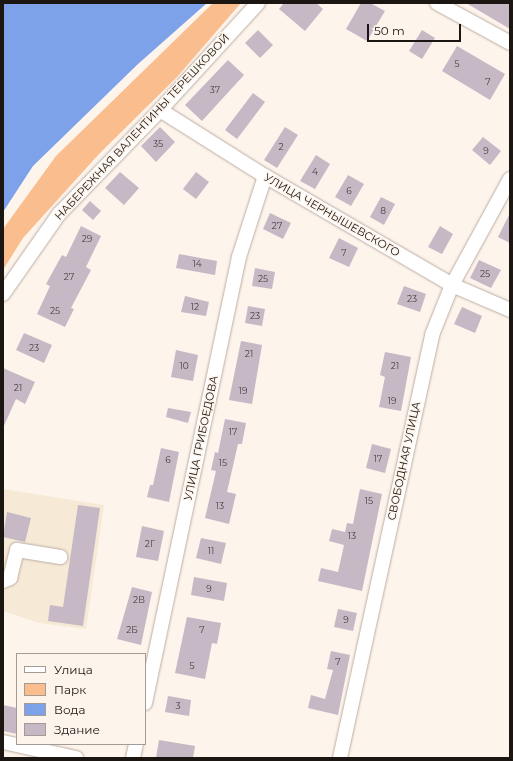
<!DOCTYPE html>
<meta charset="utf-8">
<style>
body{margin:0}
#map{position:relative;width:513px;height:761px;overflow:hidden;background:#fdf4ec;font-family:Montserrat,sans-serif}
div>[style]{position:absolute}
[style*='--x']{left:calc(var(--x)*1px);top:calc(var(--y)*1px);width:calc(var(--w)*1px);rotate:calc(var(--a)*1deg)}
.industrial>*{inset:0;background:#f6ead6}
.green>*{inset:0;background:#fabd8e}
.water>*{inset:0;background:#7ea2ea}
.building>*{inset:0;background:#c7b8c5}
.roads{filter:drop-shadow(0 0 1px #bcada2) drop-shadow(0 0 1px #bcada2)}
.minor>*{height:14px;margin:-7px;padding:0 7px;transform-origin:7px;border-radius:7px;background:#fff}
span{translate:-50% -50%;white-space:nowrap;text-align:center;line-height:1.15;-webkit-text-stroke:3px #fdf4ec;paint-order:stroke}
.number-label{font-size:9px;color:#463e3f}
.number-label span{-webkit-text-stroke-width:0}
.street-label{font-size:11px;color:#1b1612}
.frame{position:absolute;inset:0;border:4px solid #1b1612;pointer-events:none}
.legend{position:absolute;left:16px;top:653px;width:130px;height:92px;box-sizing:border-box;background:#fdf4ec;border:1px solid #a39b95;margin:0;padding:5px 7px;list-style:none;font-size:12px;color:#1b1612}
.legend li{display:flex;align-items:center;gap:8px;height:20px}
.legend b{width:20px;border:1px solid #a39b95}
.scale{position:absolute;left:367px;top:24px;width:94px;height:18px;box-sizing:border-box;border:2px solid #1b1612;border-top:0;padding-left:5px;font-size:12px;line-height:14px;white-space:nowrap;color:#1b1612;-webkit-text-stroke:3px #fdf4ec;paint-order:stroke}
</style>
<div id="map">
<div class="industrial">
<i style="clip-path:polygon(3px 489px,104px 505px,86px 629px,39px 623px,3px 611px)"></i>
</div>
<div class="green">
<i style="clip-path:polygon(213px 3px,241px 3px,177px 77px,99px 154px,23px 238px,3px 270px,3px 229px,56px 156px)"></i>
</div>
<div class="water">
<i style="clip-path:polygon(3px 3px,207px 3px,138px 64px,33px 166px,3px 212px)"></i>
</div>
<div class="building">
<i style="clip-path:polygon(284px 3px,316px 3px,323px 9px,305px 31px,279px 9px)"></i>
<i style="clip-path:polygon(361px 3px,370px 3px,385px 11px,367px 41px,346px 29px)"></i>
<i style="clip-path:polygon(466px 3px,510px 3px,510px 29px)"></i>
<i style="clip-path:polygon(258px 30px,273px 45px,260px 58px,245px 43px)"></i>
<i style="clip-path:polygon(422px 30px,435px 38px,422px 59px,409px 51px)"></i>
<i style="clip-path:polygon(457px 46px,505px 74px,490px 100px,442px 71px)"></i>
<i style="clip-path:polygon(228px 60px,244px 75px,202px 121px,185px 105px)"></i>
<i style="clip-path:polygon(253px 93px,265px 102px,237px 139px,225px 130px)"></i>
<i style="clip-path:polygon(160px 127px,175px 142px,156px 162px,141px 146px)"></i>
<i style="clip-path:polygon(285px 127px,298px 135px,277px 168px,264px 160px)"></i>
<i style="clip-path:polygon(483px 137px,501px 151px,490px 165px,472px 150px)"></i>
<i style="clip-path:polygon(316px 155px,330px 164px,315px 189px,300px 181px)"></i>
<i style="clip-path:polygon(120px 172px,139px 188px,124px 205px,105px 188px)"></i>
<i style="clip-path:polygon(196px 172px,209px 182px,196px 199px,183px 189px)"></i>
<i style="clip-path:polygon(348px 175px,364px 184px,351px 206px,335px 197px)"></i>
<i style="clip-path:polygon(381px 197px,395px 204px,384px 225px,370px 217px)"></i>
<i style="clip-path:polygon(90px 201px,101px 211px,93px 220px,82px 210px)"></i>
<i style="clip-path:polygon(270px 213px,291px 223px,283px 239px,263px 229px)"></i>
<i style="clip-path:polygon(510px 213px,510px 243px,498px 237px)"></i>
<i style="clip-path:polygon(81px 226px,101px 236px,86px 267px,91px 270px,71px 308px,74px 309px,65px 327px,37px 314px,50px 286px,46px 284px,62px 255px,66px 257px)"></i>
<i style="clip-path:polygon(440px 226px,453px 234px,442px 254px,428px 247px)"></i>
<i style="clip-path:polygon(339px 238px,358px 248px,349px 267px,329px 258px)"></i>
<i style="clip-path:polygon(179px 254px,217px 261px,215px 275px,176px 268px)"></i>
<i style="clip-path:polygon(479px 260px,501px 270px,491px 288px,470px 278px)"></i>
<i style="clip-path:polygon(255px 268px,275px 272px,272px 289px,252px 286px)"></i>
<i style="clip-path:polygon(404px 286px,426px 294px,420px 312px,397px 304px)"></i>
<i style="clip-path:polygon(185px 296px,209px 302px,206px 316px,181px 312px)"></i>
<i style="clip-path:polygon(248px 306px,265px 309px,262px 326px,245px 323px)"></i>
<i style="clip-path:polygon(462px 307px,482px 316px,475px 333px,454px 324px)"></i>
<i style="clip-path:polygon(24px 333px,52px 345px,44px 363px,16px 350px)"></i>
<i style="clip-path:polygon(241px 341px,262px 345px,252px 404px,229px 400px)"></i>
<i style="clip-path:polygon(176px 350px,198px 355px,193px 381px,171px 377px)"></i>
<i style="clip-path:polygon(385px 352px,411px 357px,401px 411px,379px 407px,385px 377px,380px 375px)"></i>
<i style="clip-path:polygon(3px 368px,35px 382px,25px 404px,16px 399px,3px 428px)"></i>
<i style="clip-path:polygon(168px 408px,191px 412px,188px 423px,166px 417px)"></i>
<i style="clip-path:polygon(225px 419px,246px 423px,242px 444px,238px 444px,227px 492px,236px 494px,229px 524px,205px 518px,216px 471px,211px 470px,215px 452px,218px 453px)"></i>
<i style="clip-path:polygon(372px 444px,391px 449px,385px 473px,366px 468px)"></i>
<i style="clip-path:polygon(161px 448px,179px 452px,169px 502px,147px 497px,150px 485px,153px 485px)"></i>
<i style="clip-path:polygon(360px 489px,382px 494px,362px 591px,318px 581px,321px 568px,338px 572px,344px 545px,329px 541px,332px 529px,345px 532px,347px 523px,353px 524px)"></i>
<i style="clip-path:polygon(78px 505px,100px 508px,83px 626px,48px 621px,50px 605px,63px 607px)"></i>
<i style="clip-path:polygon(7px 512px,31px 518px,25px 542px,3px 537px)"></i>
<i style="clip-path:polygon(142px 526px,164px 531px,158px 561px,136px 557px)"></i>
<i style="clip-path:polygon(201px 538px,226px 543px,221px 564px,196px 558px)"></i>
<i style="clip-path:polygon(194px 577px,227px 583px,224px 601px,191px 595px)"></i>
<i style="clip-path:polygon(132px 587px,152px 592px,141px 645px,117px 639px)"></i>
<i style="clip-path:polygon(338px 609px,357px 613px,353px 631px,334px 627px)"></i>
<i style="clip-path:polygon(187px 617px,221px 623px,217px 644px,212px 643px,205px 679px,175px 673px)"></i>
<i style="clip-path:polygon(331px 651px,350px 655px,338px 715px,308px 708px,311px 695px,325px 699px,333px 670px,327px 669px)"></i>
<i style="clip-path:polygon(168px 696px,191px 700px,189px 716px,165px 712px)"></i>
<i style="clip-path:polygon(3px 705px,17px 708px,17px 734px,3px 731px)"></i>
<i style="clip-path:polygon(159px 740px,195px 746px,193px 758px,156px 758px)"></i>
</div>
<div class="roads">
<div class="minor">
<i style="--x:437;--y:3;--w:83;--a:28.7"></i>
<i style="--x:160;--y:110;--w:124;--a:32.2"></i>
<i style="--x:265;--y:176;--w:216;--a:30.2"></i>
<i style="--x:452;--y:285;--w:63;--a:23.3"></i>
<i style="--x:3;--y:294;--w:98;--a:-55"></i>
<i style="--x:59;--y:214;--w:145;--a:-45.8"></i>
<i style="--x:160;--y:110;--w:145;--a:-47.5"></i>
<i style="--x:3;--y:581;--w:8;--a:-23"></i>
<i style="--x:10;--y:578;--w:29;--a:-76"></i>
<i style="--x:17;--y:550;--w:44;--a:9.2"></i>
<i style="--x:145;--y:703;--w:456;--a:-78.1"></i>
<i style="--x:239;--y:257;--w:85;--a:-72.2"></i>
<i style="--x:3;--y:742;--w:75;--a:12.4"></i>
<i style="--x:133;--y:758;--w:14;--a:-78"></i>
<i style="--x:340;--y:758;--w:433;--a:-77.7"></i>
<i style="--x:432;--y:335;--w:54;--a:-68.2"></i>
<i style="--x:452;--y:285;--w:121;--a:-61.3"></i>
</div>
</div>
<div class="number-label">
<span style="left:457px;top:64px">5</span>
<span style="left:488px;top:82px">7</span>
<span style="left:215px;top:90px">37</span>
<span style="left:158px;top:144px">35</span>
<span style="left:281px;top:147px">2</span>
<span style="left:486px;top:151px">9</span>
<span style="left:315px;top:172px">4</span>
<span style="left:349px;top:191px">6</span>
<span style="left:383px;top:211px">8</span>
<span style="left:277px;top:226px">27</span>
<span style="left:87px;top:239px">29</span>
<span style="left:344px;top:253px">7</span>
<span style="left:197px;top:264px">14</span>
<span style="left:485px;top:274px">25</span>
<span style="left:69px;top:277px">27</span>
<span style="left:263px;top:279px">25</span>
<span style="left:412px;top:299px">23</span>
<span style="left:195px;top:307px">12</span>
<span style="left:55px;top:311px">25</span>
<span style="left:255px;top:316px">23</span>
<span style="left:34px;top:348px">23</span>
<span style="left:249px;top:354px">21</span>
<span style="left:184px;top:366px">10</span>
<span style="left:395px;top:366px">21</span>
<span style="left:18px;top:388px">21</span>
<span style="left:243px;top:391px">19</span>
<span style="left:392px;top:401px">19</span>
<span style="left:233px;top:432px">17</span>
<span style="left:378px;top:459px">17</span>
<span style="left:168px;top:460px">6</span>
<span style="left:223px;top:463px">15</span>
<span style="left:369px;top:501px">15</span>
<span style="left:220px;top:506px">13</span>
<span style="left:352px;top:536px">13</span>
<span style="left:150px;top:544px">2Г</span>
<span style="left:211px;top:551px">11</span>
<span style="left:209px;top:589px">9</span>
<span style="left:139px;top:600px">2В</span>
<span style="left:346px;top:620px">9</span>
<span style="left:132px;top:630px">2Б</span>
<span style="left:202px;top:630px">7</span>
<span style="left:338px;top:662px">7</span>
<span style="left:192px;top:666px">5</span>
<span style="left:178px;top:706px">3</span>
</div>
<div class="street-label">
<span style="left:142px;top:127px;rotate:-47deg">НАБЕРЕЖНАЯ ВАЛЕНТИНЫ ТЕРЕШКОВОЙ</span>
<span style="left:332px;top:215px;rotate:30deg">УЛИЦА ЧЕРНЫШЕВСКОГО</span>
<span style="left:201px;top:438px;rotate:-78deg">УЛИЦА ГРИБОЕДОВА</span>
<span style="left:404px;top:461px;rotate:-78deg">СВОБОДНАЯ УЛИЦА</span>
</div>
<div class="frame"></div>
<ul class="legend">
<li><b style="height:5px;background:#fff"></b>Улица</li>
<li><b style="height:11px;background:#fabd8e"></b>Парк</li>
<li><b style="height:11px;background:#7ea2ea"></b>Вода</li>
<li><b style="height:11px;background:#c7b8c5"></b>Здание</li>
</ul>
<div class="scale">50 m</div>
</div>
